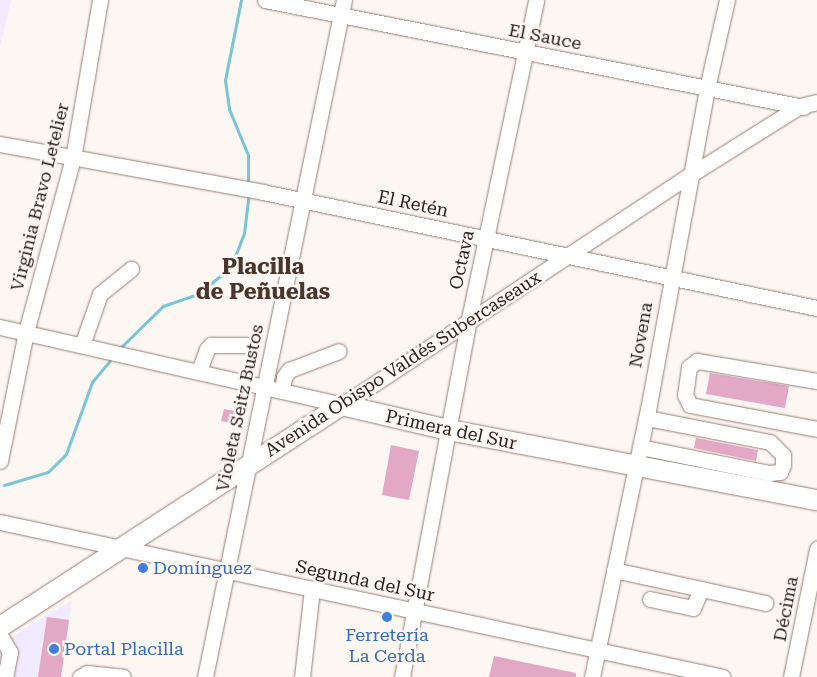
<!DOCTYPE html>
<meta charset="utf-8">
<style>
body{margin:0}
#map{position:relative;width:817px;height:677px;overflow:hidden;background:#fdf7f4;font-family:"Roboto Serif",serif}
div>[style]{position:absolute}
[style*='--x']{left:calc(var(--x)*1px);top:calc(var(--y)*1px);width:calc(var(--w)*1px);rotate:calc(var(--a)*1deg)}
.commercial>*{inset:0;background:#f0ebfd}
.education>*{inset:0;background:#f5e9fd}
.stream>*{height:3px;margin:-1.5px;padding:0 1.5px;transform-origin:1.5px;border-radius:1.5px;background:#7ac4d5}
.building>*{inset:0;background:#e2a8c5}
.roads{filter:drop-shadow(0 0 1px #997e72) drop-shadow(0 0 1px #997e72)}
.minor>*{height:15px;margin:-7.5px;padding:0 7.5px;transform-origin:7.5px;border-radius:7.5px;background:#fff}
.major>*{height:20px;margin:-10px;padding:0 10px;transform-origin:10px;border-radius:10px;background:#fff}
.dots>*{width:14px;height:14px;translate:-50% -50%;box-sizing:border-box;border:2px solid #fdf7f4;border-radius:50%}
span{translate:-50% -50%;white-space:nowrap;text-align:center;line-height:1.15;-webkit-text-stroke:5px #fdf7f4;paint-order:stroke}
.street-label{font-size:18px;color:#281d18}
.shop-label{font-size:18px;color:#366cbe}
.left{translate:0 -50%;text-align:left}
.district-label{font-size:22px;color:#4b3429;font-weight:700}
</style>
<div id="map">
<div class="commercial">
<i style="clip-path:polygon(72px 600px,61px 677px,0 677px,0 644px)"></i>
</div>
<div class="education">
<i style="clip-path:polygon(0 0,11px 0,0 47px)"></i>
</div>
<div class="stream">
<i style="--x:241;--y:0;--w:82;--a:101.3"></i>
<i style="--x:225;--y:80;--w:29;--a:82"></i>
<i style="--x:229;--y:109;--w:50;--a:67.6"></i>
<i style="--x:248;--y:155;--w:29;--a:90"></i>
<i style="--x:119;--y:349;--w:62;--a:-44.3"></i>
<i style="--x:163;--y:306;--w:37;--a:-19"></i>
<i style="--x:198;--y:294;--w:43;--a:-39.3"></i>
<i style="--x:231;--y:267;--w:36;--a:-69"></i>
<i style="--x:244;--y:233;--w:38;--a:-83"></i>
<i style="--x:4;--y:485;--w:46;--a:-16.5"></i>
<i style="--x:48;--y:472;--w:25;--a:-45"></i>
<i style="--x:66;--y:454;--w:77;--a:-70.1"></i>
<i style="--x:92;--y:382;--w:31;--a:-50"></i>
</div>
<div class="building">
<i style="clip-path:polygon(710px 373px,789px 386px,785px 408px,706px 394px)"></i>
<i style="clip-path:polygon(224px 409px,240px 412px,238px 424px,221px 421px)"></i>
<i style="clip-path:polygon(696px 438px,758px 450px,756px 461px,694px 448px)"></i>
<i style="clip-path:polygon(391px 445px,419px 451px,409px 500px,382px 495px)"></i>
<i style="clip-path:polygon(47px 617px,69px 620px,61px 677px,38px 677px)"></i>
<i style="clip-path:polygon(494px 656px,576px 673px,576px 677px,489px 677px)"></i>
</div>
<div class="roads">
<div class="minor">
<i style="--x:265;--y:0;--w:549;--a:11.25"></i>
<i style="--x:0;--y:144;--w:267;--a:10.3"></i>
<i style="--x:263;--y:192;--w:566;--a:11.83"></i>
<i style="--x:0;--y:327;--w:351;--a:12.8"></i>
<i style="--x:342;--y:405;--w:417;--a:-33.5"></i>
<i style="--x:690;--y:175;--w:130;--a:-32.1"></i>
<i style="--x:800;--y:106;--w:17;--a:-13"></i>
<i style="--x:82;--y:345;--w:54;--a:-70.6"></i>
<i style="--x:100;--y:294;--w:40;--a:-39"></i>
<i style="--x:199;--y:371;--w:23;--a:-70"></i>
<i style="--x:207;--y:349;--w:6;--a:-45"></i>
<i style="--x:211;--y:345;--w:39;--a:0"></i>
<i style="--x:817;--y:381;--w:122;--a:-170.5"></i>
<i style="--x:697;--y:361;--w:10;--a:143"></i>
<i style="--x:689;--y:367;--w:28;--a:98"></i>
<i style="--x:685;--y:395;--w:11;--a:63"></i>
<i style="--x:690;--y:405;--w:129;--a:10.7"></i>
<i style="--x:282;--y:390;--w:13;--a:-81"></i>
<i style="--x:284;--y:377;--w:9;--a:-54"></i>
<i style="--x:289;--y:370;--w:53;--a:-20.8"></i>
<i style="--x:640;--y:447;--w:132;--a:11.4"></i>
<i style="--x:769;--y:473;--w:11;--a:-5"></i>
<i style="--x:780;--y:472;--w:8;--a:-67"></i>
<i style="--x:783;--y:465;--w:10;--a:-90"></i>
<i style="--x:783;--y:455;--w:18;--a:-135"></i>
<i style="--x:770;--y:442;--w:126;--a:-169"></i>
<i style="--x:0;--y:461;--w:132;--a:-78.6"></i>
<i style="--x:26;--y:332;--w:180;--a:-74.9"></i>
<i style="--x:73;--y:158;--w:160;--a:-80.3"></i>
<i style="--x:0;--y:522;--w:739;--a:12.1"></i>
<i style="--x:614;--y:570;--w:155;--a:12.3"></i>
<i style="--x:650;--y:599;--w:44;--a:11.8"></i>
<i style="--x:693;--y:608;--w:21;--a:-67"></i>
<i style="--x:0;--y:635;--w:20;--a:60"></i>
<i style="--x:10;--y:652;--w:25;--a:101"></i>
<i style="--x:80;--y:677;--w:8;--a:-30"></i>
<i style="--x:87;--y:673;--w:36;--a:6"></i>
<i style="--x:205;--y:677;--w:691;--a:-78.4"></i>
<i style="--x:302;--y:677;--w:89;--a:-83.5"></i>
<i style="--x:402;--y:677;--w:364;--a:-79.4"></i>
<i style="--x:469;--y:319;--w:326;--a:-78.1"></i>
<i style="--x:592;--y:677;--w:273;--a:-78.2"></i>
<i style="--x:648;--y:410;--w:327;--a:-79.6"></i>
<i style="--x:707;--y:88;--w:90;--a:-77.2"></i>
<i style="--x:791;--y:677;--w:131;--a:-78.5"></i>
</div>
<div class="major">
<i style="--x:0;--y:627;--w:408;--a:-33"></i>
<i style="--x:342;--y:405;--w:110;--a:13.2"></i>
<i style="--x:449;--y:430;--w:375;--a:10.8"></i>
</div>
</div>
<div class="dots">
<i style="left:143px;top:568px;background:#3f7fe0"></i>
<i style="left:387px;top:617px;background:#3f7fe0"></i>
<i style="left:54px;top:649px;background:#3f7fe0"></i>
</div>
<div class="street-label">
<span style="left:545px;top:37px;rotate:11deg">El Sauce</span>
<span style="left:40px;top:197px;rotate:-76deg">Virginia Bravo Letelier</span>
<span style="left:413px;top:204px;rotate:12deg">El Retén</span>
<span style="left:462px;top:260px;rotate:-78deg">Octava</span>
<span style="left:641px;top:335px;rotate:-80deg">Novena</span>
<span style="left:403px;top:364px;rotate:-33deg">Avenida Obispo Valdés Subercaseaux</span>
<span style="left:240px;top:408px;rotate:-78deg">Violeta Seitz Bustos</span>
<span style="left:451px;top:430px;rotate:12deg">Primera del Sur</span>
<span style="left:365px;top:581px;rotate:12deg">Segunda del Sur</span>
<span style="left:786px;top:609px;rotate:-79deg">Décima</span>
</div>
<div class="shop-label">
<span class="left" style="left:153px;top:568px">Domínguez</span>
<span style="left:387px;top:646px">Ferretería<br>La Cerda</span>
<span class="left" style="left:64px;top:649px">Portal Placilla</span>
</div>
<div class="district-label">
<span style="left:263px;top:279px">Placilla<br>de Peñuelas</span>
</div>
</div>
